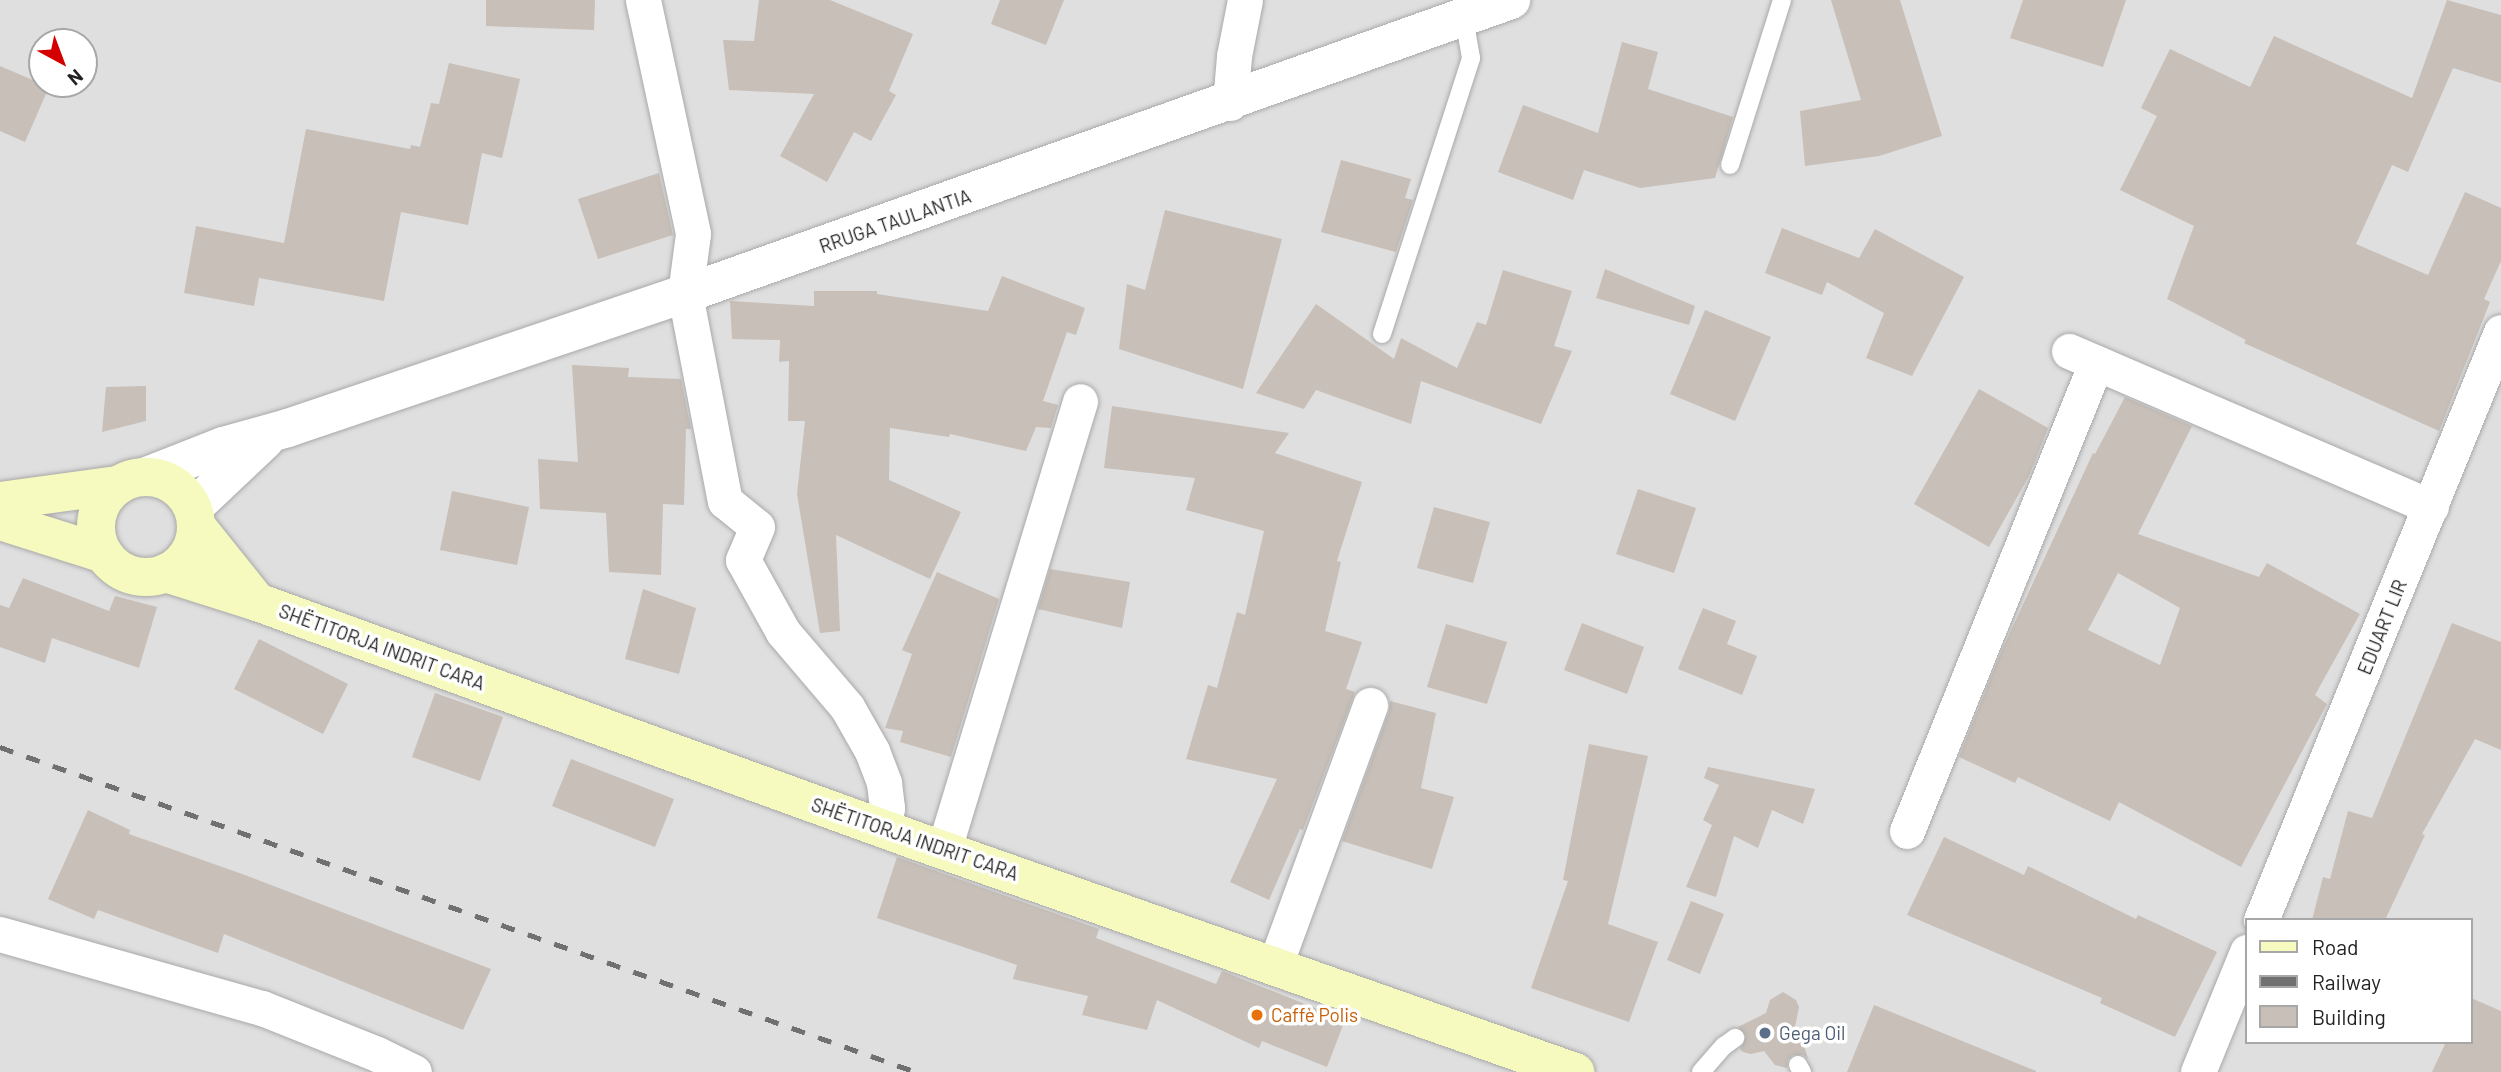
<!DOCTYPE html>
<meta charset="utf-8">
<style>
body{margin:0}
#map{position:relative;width:2501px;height:1072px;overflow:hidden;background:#f2efe9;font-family:Barlow,sans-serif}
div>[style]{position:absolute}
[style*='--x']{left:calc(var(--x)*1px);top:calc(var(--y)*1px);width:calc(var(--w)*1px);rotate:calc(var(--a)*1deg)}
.residential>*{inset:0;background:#e0dfdf}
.building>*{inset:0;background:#c7bfb8}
.roads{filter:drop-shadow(0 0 2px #a9a9a9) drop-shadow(0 0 2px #a9a9a9)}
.service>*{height:18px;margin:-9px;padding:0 9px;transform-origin:9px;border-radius:9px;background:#fff}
.minor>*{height:35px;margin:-17.5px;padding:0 17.5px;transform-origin:17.5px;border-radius:17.5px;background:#fff}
.tertiary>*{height:38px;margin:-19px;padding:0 19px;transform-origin:19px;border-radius:19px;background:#fff}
.secondary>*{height:38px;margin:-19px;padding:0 19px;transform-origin:19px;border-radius:19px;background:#f7fabf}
.secondary>.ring{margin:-19px;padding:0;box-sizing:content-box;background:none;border:38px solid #f7fabf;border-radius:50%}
.rail>*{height:5px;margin-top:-2.5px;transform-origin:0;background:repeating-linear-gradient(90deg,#707070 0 14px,transparent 0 28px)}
.dots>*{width:19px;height:19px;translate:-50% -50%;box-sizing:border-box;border:4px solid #fff;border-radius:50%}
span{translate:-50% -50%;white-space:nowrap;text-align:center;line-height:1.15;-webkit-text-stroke:7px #fff;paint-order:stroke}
.street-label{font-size:19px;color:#222}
.food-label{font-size:19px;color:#c56008}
.left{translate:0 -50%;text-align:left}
.service-label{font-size:19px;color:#4e5e75}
.legend{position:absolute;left:2245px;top:918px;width:228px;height:126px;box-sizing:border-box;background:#fff;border:2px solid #a7a7a7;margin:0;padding:9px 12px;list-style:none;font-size:21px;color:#222}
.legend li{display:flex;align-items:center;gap:14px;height:35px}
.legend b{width:35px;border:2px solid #a7a7a7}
.north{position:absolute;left:28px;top:28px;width:70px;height:70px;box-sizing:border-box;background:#fff;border:2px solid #a7a7a7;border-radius:50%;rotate:139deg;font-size:19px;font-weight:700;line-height:28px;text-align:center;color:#222}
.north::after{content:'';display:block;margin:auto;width:24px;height:32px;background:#d40000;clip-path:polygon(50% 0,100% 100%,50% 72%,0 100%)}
</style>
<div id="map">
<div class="residential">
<i style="clip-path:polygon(evenodd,0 0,2501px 0,2501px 1072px,0 1072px,0 0,42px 42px,84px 42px,84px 84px,42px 84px,42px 42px,0 0,2247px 920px,2471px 920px,2471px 1042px,2247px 1042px,2247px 920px)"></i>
</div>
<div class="building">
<i style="clip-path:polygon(486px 0,595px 0,594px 30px,486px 26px)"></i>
<i style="clip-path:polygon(759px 0,830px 0,913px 34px,889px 91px,896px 95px,871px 141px,854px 132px,827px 182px,780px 156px,814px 94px,729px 90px,723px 40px,754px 41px)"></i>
<i style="clip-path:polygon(1000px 0,1064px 0,1046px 45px,991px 24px)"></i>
<i style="clip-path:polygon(1831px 0,1900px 0,1942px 136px,1879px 156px,1805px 166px,1800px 111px,1861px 100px)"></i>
<i style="clip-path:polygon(2023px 0,2126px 0,2103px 67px,2010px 38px)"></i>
<i style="clip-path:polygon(2447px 0,2501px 15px,2501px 83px,2453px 68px,2408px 172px,2392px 165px,2356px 244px,2428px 275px,2465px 192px,2501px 208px,2501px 261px,2484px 299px,2490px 302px,2439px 431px,2244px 343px,2246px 340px,2167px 299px,2194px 226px,2120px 190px,2157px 116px,2141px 108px,2170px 49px,2250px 87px,2274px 36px,2412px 98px)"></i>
<i style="clip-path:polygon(1622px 42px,1658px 52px,1648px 89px,1733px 117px,1715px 178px,1640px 188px,1584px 170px,1573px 200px,1498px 172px,1523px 105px,1598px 133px)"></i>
<i style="clip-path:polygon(449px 63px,520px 79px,502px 158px,482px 153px,468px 225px,401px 212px,384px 301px,259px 278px,254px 306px,184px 293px,196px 226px,284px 243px,306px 129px,410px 149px,411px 145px,420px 147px,431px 103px,439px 104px)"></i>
<i style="clip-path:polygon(0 66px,49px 87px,25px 142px,0 131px)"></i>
<i style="clip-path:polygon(1341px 160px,1411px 179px,1405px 198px,1413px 200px,1396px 252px,1321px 232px)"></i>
<i style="clip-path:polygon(659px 173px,673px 235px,598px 259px,578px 199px)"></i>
<i style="clip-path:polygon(1165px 210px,1282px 239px,1243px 389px,1119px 349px,1127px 284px,1145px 290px)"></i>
<i style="clip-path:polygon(1782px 228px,1859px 258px,1875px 229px,1964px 277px,1912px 376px,1866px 358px,1884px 313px,1827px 282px,1822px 295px,1765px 273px)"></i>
<i style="clip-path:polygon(1605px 269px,1695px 306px,1689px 325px,1596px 298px)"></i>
<i style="clip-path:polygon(1503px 270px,1572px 291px,1554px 346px,1572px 351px,1541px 424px,1421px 381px,1411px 424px,1316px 390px,1304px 409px,1256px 393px,1316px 304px,1394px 359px,1401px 338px,1457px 368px,1477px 322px,1486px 325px)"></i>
<i style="clip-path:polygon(1002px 276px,1085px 308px,1076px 335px,1067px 332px,1043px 401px,1058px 405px,1051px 428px,1036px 427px,1026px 451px,950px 434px,949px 437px,890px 428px,889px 480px,961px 512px,930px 579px,836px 535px,840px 631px,820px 633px,797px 494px,805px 421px,788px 421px,789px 361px,779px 362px,780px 340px,732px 339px,730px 301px,814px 306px,814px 291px,877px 291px,877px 294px,988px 311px)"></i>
<i style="clip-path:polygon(1705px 310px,1771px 337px,1735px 421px,1670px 394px)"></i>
<i style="clip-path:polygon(572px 365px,629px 368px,628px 377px,681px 379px,691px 429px,686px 429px,684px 505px,663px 504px,661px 575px,609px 572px,606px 513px,540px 509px,538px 459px,578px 462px)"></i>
<i style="clip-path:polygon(146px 386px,146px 421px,102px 432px,106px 387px)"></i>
<i style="clip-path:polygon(1979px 389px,2048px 428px,2029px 476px,1989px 547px,1914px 504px)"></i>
<i style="clip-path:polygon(evenodd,2125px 397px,2192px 426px,2138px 534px,2259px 577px,2267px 563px,2360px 614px,2315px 695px,2327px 704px,2241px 867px,2119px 802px,2110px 821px,2018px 777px,2015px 783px,1959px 757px,2002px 650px,2093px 453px,2095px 454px,2125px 397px,2118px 573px,2180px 608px,2160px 665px,2088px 630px,2118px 573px)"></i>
<i style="clip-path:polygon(1112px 406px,1289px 433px,1275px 453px,1362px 482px,1337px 561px,1341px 562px,1325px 631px,1362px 642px,1346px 689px,1355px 692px,1303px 830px,1300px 829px,1269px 900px,1230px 882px,1277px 779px,1186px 759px,1208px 685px,1217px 688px,1237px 612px,1245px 615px,1264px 531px,1186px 510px,1195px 478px,1104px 468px)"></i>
<i style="clip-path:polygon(1638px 489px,1696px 508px,1674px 573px,1616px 554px)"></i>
<i style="clip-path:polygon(452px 491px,529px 507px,517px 565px,440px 550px)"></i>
<i style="clip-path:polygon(1434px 507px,1490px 522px,1473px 583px,1417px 568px)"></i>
<i style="clip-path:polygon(1050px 569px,1130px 582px,1122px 628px,1038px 609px)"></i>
<i style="clip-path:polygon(937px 572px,999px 599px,951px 757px,900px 742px,903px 731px,885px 728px,912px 654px,902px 650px)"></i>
<i style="clip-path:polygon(23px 578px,109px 611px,115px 596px,157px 607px,139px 668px,52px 638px,45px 663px,0 647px,0 605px,9px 608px)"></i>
<i style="clip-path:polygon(643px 589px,696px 608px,679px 674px,625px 659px)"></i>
<i style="clip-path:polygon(1703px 608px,1736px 621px,1727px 644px,1757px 656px,1742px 695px,1678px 669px)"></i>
<i style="clip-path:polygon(1582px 623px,1644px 647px,1627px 694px,1564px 670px)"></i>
<i style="clip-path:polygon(2452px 623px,2501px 642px,2501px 750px,2475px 739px,2422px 834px,2425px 835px,2385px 920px,2312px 920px,2323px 877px,2330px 879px,2348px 811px,2372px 818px)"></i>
<i style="clip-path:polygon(1446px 624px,1507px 642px,1487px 704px,1427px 687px)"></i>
<i style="clip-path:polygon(259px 639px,348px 684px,323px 734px,234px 689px)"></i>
<i style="clip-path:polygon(435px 693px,503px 717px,480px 781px,412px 757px)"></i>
<i style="clip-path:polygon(1390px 701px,1436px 713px,1421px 788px,1454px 797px,1432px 869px,1342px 841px,1389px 712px)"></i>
<i style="clip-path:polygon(1589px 744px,1648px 756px,1608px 924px,1658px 942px,1629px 1022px,1531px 988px,1568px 881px,1563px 880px)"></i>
<i style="clip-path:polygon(571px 759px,674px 799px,655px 847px,552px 806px)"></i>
<i style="clip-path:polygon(1708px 767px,1815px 789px,1803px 824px,1772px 810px,1758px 848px,1734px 836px,1716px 897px,1686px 887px,1712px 825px,1703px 820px,1719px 785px,1704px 778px)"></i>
<i style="clip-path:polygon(88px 810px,130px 830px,129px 834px,245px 875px,491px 969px,463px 1030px,224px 934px,218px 953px,98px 910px,94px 919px,48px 899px)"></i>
<i style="clip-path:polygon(1944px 837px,2024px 875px,2028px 866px,2136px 919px,2138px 915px,2217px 952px,2175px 1037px,2100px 1003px,2102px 998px,1907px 915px)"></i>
<i style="clip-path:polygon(897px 857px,1099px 929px,1096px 938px,1216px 984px,1222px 971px,1345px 1020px,1327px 1067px,1262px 1041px,1259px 1048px,1157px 1000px,1147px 1030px,1082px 1015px,1088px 996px,1013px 979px,1017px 965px,877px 918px)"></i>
<i style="clip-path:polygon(1691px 901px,1724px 914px,1700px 974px,1667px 960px)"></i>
<i style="clip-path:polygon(1783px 992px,1796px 1000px,1799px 1007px,1794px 1032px,1803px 1042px,1808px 1059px,1803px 1055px,1793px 1055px,1788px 1060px,1787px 1068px,1775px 1065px,1764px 1051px,1751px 1054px,1743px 1052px,1740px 1049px,1746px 1036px,1738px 1027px,1766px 1013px,1770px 1000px)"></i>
<i style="clip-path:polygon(2471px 998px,2501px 1011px,2501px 1072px,2432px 1072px,2446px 1042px,2471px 1042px)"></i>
<i style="clip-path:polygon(1874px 1005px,2036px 1071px,2036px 1072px,1847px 1072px)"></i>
</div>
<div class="roads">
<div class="service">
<i style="--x:1730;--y:165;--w:173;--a:-72.5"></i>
<i style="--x:1382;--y:334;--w:290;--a:-72.1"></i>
<i style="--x:1471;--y:58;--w:41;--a:-99.9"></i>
<i style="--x:1798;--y:1065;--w:8;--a:60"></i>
<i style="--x:1701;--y:1072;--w:35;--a:-49"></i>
<i style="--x:1724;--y:1046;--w:14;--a:-36"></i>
</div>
<div class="minor">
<i style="--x:643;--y:0;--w:239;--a:77.9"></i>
<i style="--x:693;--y:234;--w:61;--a:97.6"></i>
<i style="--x:685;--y:294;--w:211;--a:79.1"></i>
<i style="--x:725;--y:501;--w:41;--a:39.1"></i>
<i style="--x:757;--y:527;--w:36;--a:113"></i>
<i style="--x:743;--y:560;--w:82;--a:60.9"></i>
<i style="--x:783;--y:632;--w:99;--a:49.5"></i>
<i style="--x:847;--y:707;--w:51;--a:60.4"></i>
<i style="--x:872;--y:751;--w:34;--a:69"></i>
<i style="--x:884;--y:783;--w:25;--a:83"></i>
<i style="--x:887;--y:808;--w:20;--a:101"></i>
<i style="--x:1230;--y:103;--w:47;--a:-85.1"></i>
<i style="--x:1234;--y:56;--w:57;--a:-78.9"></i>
<i style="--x:2069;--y:351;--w:394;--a:23.3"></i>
<i style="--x:1907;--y:831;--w:505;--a:-68.01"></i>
<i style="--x:944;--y:849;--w:468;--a:-73.1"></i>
<i style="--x:2261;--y:920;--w:635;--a:-67.8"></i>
<i style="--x:0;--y:934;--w:272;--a:15.8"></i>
<i style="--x:262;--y:1008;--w:124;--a:21.8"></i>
<i style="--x:377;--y:1054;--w:41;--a:25.9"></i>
<i style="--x:1275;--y:965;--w:277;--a:-69.9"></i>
<i style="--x:2198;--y:1072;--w:130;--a:-67.8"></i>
</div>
<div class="tertiary">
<i style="--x:147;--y:476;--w:82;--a:-21.5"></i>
<i style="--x:223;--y:446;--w:67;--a:-15.5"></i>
<i style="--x:288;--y:428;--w:419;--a:-18.7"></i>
<i style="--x:685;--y:294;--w:877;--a:-19.59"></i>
<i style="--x:193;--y:508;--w:99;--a:-43.4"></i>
</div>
<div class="secondary">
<i class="ring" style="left:96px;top:477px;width:62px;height:62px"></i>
<i style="--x:0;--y:501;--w:120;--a:-7.7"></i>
<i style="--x:0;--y:521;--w:109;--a:17.6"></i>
<i style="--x:197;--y:527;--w:96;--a:51.3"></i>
<i style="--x:165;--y:573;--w:96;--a:17.5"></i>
<i style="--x:257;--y:602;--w:699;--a:19.91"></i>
<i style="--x:914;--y:840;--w:701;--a:19.34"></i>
</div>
</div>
<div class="rail">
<i style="--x:0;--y:747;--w:972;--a:19.53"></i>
</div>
<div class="dots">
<i style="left:1257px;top:1015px;background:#e8710a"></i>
<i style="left:1765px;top:1033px;background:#5c6f8a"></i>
</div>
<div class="street-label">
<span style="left:895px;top:221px;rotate:-19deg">RRUGA TAULANTIA</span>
<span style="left:2382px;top:627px;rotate:-68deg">EDUART LIR</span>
<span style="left:382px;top:647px;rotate:20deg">SHËTITORJA INDRIT CARA</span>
<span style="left:915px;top:839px;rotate:19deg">SHËTITORJA INDRIT CARA</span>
</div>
<div class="food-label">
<span class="left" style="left:1271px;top:1015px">Caffè Polis</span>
</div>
<div class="service-label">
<span class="left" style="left:1779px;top:1033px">Gega Oil</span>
</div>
<ul class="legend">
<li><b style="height:9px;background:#f7fabf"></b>Road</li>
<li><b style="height:9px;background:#707070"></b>Railway</li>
<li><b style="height:19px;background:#c7bfb8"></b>Building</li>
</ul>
<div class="north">N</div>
</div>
